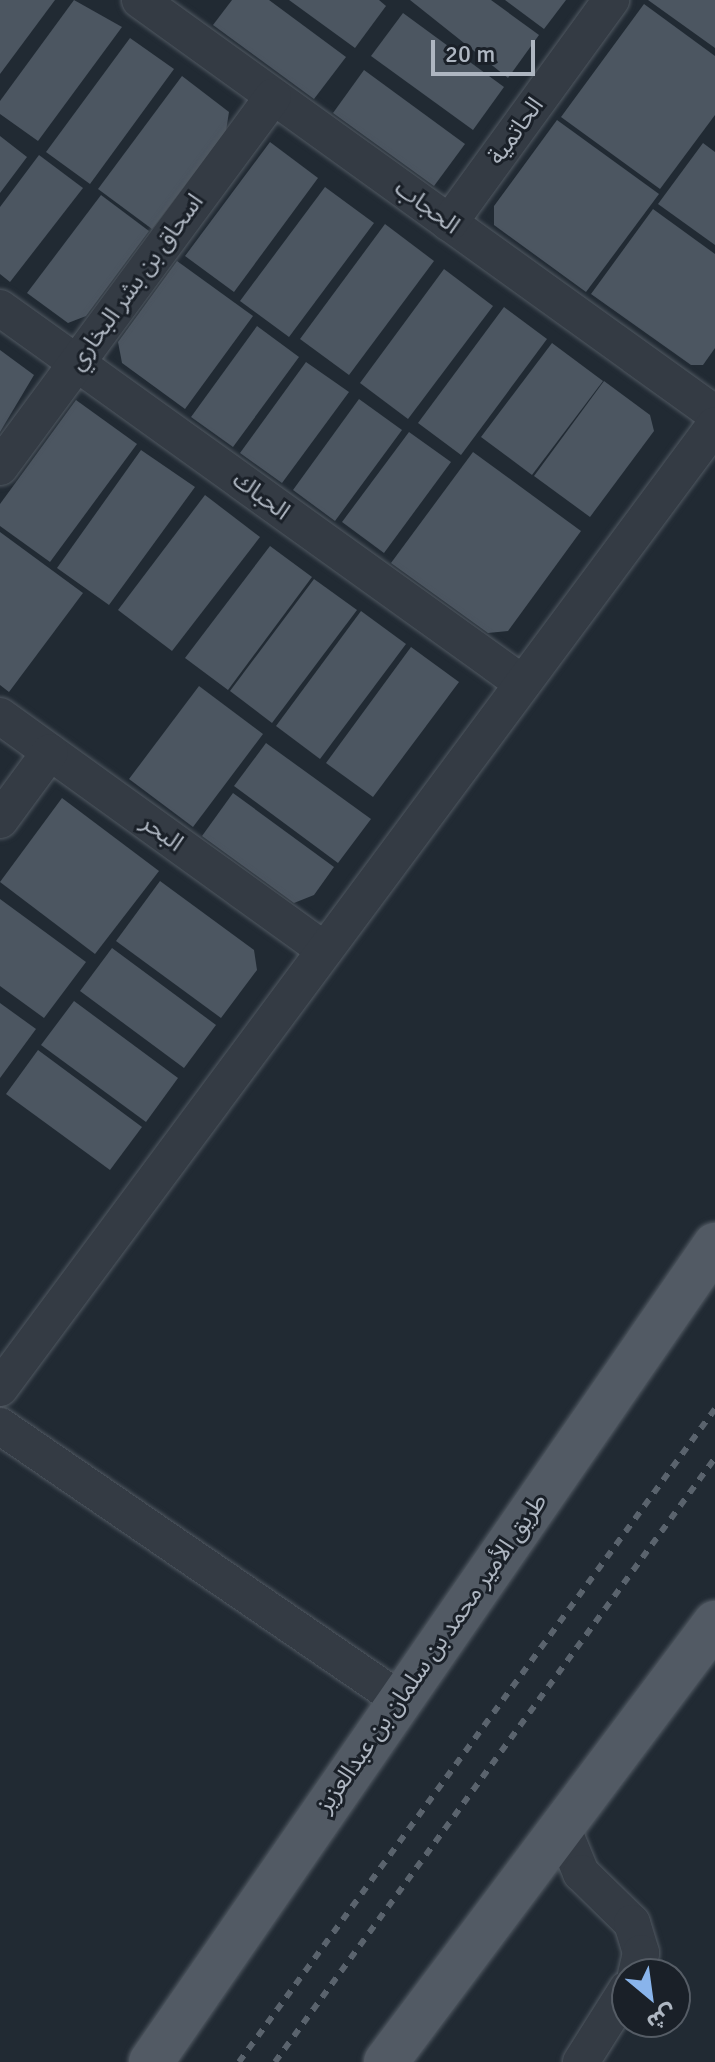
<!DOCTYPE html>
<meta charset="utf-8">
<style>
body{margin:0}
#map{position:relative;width:715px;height:2062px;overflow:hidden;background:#212a33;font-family:Signika,"Noto Sans Arabic",sans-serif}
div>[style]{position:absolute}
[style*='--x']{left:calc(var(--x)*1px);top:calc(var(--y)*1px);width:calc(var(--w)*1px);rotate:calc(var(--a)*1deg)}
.building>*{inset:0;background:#4c5661}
.roads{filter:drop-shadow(0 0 2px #515962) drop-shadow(0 0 2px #515962)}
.minor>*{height:36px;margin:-18px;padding:0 18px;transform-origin:18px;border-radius:18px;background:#343b44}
.major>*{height:44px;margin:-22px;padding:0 22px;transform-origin:22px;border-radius:22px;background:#525a64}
.rail>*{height:6px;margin-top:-3px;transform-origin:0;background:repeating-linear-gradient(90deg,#5a636d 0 8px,transparent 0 16px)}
span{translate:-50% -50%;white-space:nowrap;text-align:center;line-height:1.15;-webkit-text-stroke:6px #1a2028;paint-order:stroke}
.street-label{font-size:24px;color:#aeb6c1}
.north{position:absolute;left:611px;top:1958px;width:80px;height:80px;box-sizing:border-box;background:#1a2028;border:2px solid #555c65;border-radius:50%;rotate:151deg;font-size:22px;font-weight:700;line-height:32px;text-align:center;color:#aeb6c1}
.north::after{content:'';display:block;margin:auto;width:28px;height:36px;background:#89b4eb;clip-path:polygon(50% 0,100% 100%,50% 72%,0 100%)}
.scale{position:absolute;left:431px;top:40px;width:104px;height:36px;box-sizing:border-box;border:4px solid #aeb6c1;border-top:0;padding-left:10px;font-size:24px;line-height:28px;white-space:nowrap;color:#aeb6c1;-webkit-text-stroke:6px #1a2028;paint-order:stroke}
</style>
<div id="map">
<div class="building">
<i style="clip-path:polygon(0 0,55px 0,0 74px)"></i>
<i style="clip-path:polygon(74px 0,122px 27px,38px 141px,0 114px,0 101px)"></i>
<i style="clip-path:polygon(232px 0,269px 0,346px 57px,314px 99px,213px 25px)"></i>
<i style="clip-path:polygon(289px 0,379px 0,386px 6px,355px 48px)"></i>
<i style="clip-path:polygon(410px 0,491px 0,539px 35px,508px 78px)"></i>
<i style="clip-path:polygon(505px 0,566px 0,544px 29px)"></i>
<i style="clip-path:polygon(648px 0,715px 0,715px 48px)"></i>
<i style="clip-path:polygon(644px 4px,715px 56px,715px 115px,660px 189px,561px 117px)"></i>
<i style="clip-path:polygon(403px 13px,504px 87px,473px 130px,371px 56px)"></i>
<i style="clip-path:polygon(130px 38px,174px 69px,90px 184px,46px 152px)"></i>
<i style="clip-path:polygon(364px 70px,465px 144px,434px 186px,333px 113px)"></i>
<i style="clip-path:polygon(182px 76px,229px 112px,226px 131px,152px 229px,98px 189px)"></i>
<i style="clip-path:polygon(557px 120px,659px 194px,586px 292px,494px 225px,494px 206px)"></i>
<i style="clip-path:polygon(0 136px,27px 157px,0 193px)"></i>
<i style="clip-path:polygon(270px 142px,318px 178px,234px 292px,185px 256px)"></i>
<i style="clip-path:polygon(703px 143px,715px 152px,715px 245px,658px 204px)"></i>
<i style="clip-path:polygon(39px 155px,83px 188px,10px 282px,0 274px,0 207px)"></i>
<i style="clip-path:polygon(325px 187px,374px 223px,289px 337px,240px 301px)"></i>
<i style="clip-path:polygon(101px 195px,149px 231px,86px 316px,68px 323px,27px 293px)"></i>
<i style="clip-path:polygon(653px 209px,715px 254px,715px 348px,703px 365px,691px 365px,591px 294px)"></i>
<i style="clip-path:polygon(385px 224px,434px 261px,349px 375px,300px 339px)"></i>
<i style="clip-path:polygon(177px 261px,253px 316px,185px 409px,122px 363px,118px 342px)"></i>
<i style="clip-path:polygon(444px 269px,493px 306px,408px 419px,360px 383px)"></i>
<i style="clip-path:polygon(504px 307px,547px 339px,461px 455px,418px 423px)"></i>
<i style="clip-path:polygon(257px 326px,299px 357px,233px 447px,191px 417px)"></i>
<i style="clip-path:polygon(552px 343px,603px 381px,532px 475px,481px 437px)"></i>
<i style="clip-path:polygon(0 350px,34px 375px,0 432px)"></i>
<i style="clip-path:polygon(306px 362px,349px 392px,282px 483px,240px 453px)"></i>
<i style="clip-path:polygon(604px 381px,650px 415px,654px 431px,590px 517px,534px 476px)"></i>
<i style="clip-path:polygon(359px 399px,402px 430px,335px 521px,293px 490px)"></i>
<i style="clip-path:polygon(76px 400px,137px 444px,50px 562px,0 526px,0 504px)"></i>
<i style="clip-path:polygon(409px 432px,451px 462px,384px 553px,342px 522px)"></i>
<i style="clip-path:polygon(141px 450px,195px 487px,109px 605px,57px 568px)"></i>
<i style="clip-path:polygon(473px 452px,581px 531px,508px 631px,488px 633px,391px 563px)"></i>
<i style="clip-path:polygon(205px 495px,260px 537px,172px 651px,118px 610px)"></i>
<i style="clip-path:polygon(0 532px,83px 593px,9px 692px,0 685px)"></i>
<i style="clip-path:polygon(270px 546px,312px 577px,228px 690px,185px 658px)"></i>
<i style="clip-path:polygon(314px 579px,357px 610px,272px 723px,230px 691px)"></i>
<i style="clip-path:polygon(361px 611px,406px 644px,320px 759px,276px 726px)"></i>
<i style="clip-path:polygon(411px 647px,459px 682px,373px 797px,326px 763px)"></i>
<i style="clip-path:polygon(199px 686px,263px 734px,193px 827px,129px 779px)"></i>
<i style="clip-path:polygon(266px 743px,371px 819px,338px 863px,234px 786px)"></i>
<i style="clip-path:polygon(233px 793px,334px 867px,314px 895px,294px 903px,202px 836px)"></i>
<i style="clip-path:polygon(62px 798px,159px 871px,95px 954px,0 882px)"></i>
<i style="clip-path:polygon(160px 881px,254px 950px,257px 970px,221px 1018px,116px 941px)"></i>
<i style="clip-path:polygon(0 899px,86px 962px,44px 1018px,0 986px)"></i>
<i style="clip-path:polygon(112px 948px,216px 1025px,184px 1068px,80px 991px)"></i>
<i style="clip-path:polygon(74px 1001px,178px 1078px,146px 1122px,41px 1045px)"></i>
<i style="clip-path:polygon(0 1003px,36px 1029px,0 1078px)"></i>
<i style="clip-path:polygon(38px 1050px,142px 1127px,110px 1170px,6px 1094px)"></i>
</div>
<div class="roads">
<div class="minor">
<i style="--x:140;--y:0;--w:709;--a:35.75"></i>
<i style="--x:449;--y:223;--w:276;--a:-54"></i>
<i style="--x:0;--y:308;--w:643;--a:35.69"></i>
<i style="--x:0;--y:467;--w:460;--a:-53.6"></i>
<i style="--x:0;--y:716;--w:400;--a:35.8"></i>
<i style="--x:0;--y:820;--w:84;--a:-53.7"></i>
<i style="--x:0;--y:1388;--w:1199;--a:-53.41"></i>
<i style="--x:0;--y:1426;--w:485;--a:34.4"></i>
<i style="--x:562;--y:1827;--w:50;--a:67.6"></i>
<i style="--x:581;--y:1873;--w:71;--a:44.4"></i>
<i style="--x:632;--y:1923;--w:31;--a:73"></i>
<i style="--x:641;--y:1953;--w:22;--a:103"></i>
<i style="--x:581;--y:2062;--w:86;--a:-57.8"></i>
</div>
<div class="major">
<i style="--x:151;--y:2062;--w:993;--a:-55.38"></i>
<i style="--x:386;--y:2062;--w:549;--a:-53.15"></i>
</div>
</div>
<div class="rail">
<i style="--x:239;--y:2062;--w:808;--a:-53.91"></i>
<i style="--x:275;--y:2062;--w:747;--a:-53.93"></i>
</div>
<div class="street-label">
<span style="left:516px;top:131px;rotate:-54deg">الحاتمية</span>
<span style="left:427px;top:207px;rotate:36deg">الحجاب</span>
<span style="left:136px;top:282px;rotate:-54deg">اسحاق بن بشر البخاري</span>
<span style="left:261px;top:496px;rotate:36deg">الحباك</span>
<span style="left:162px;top:833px;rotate:36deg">البحر</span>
<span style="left:432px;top:1653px;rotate:-55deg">طريق الأمير محمد بن سلمان بن عبدالعزيز</span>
</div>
<div class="north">ش</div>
<div class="scale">20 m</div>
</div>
